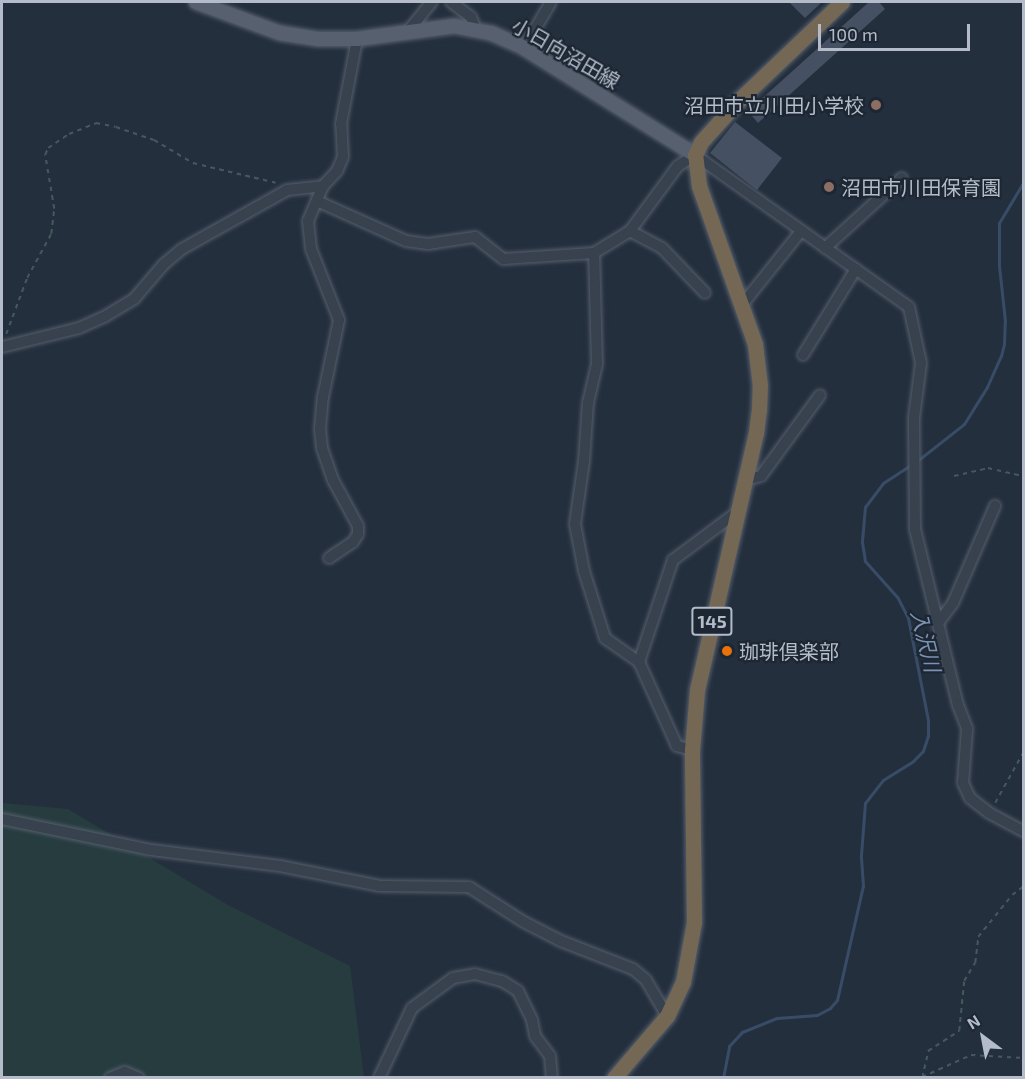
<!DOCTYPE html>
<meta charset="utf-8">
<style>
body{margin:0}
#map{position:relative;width:1025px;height:1079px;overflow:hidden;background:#242f3e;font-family:"Exo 2","Noto Sans JP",sans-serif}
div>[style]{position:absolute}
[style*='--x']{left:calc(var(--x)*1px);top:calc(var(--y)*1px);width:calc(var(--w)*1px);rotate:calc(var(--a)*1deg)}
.green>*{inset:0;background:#263c3f}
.stream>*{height:3px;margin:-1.5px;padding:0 1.5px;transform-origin:1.5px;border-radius:1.5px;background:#394c67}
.building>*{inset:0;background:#455162}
.path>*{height:1.5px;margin-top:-0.75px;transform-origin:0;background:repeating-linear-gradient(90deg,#44595c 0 4.5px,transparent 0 9px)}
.roads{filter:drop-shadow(0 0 2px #565f6c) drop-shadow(0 0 2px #565f6c)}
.minor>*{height:10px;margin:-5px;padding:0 5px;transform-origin:5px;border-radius:5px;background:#38414e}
.major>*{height:14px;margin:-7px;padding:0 7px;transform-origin:7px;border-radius:7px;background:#56606e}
.highway>*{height:15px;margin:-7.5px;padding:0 7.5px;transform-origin:7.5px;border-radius:7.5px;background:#746855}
.dots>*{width:16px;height:16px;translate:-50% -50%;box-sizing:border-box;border:3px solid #1d2633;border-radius:50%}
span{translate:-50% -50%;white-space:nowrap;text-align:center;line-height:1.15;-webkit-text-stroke:4.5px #1d2633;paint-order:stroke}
.shield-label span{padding:2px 4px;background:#1d2633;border:2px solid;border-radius:4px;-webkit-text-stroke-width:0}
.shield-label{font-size:18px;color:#b4bcc9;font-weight:700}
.street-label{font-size:20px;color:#b4bcc9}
.poi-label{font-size:20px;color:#b4bcc9}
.right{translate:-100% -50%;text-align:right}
.left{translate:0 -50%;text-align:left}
.water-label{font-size:21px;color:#7c92b1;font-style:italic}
.frame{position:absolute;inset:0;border:3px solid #b4bcc9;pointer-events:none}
.north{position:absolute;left:953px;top:1007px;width:60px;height:60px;-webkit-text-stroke:4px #1d2633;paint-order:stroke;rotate:328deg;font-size:16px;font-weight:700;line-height:24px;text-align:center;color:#b4bcc9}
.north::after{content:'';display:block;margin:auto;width:21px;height:27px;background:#b4bcc9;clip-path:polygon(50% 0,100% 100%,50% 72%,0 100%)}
.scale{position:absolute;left:818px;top:24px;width:152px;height:27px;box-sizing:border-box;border:3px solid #b4bcc9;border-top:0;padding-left:8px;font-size:18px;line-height:21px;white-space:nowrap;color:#b4bcc9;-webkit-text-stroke:4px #1d2633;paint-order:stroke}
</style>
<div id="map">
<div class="green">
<i style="clip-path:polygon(2px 803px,68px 809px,228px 905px,350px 966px,364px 1077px,2px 1077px)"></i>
</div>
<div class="stream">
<i style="--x:917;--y:461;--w:60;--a:-38.2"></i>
<i style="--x:964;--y:424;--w:44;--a:-58.1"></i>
<i style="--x:987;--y:387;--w:34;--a:-66"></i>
<i style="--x:1001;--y:356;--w:12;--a:-76"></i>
<i style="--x:1004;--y:344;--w:23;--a:-88"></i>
<i style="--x:1005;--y:321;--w:55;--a:-96.2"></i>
<i style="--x:999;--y:266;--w:43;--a:-90"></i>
<i style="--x:999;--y:223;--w:49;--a:-59.2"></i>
<i style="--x:723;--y:1078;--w:33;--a:-79"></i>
<i style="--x:729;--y:1046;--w:19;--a:-47"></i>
<i style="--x:742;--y:1032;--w:38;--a:-22"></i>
<i style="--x:777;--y:1018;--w:40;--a:-4.3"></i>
<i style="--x:817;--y:1015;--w:15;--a:-28"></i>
<i style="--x:830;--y:1008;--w:11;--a:-49"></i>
<i style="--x:837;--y:1000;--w:117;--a:-77.2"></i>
<i style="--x:863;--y:886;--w:31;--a:-94"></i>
<i style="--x:861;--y:855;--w:52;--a:-85.6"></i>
<i style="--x:865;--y:803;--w:29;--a:-52"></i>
<i style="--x:883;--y:780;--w:36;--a:-32"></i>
<i style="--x:913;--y:761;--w:14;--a:-45"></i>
<i style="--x:923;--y:751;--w:16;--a:-72"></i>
<i style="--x:928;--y:736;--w:16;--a:-90"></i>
<i style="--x:928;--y:720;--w:104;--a:-101.1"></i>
<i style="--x:908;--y:618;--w:22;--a:-117"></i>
<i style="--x:898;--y:598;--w:50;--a:-131.7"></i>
<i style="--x:865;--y:561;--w:20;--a:-99"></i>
<i style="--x:862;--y:541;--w:34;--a:-85"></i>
<i style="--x:865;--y:507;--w:30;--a:-53"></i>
<i style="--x:883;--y:483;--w:33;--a:-33"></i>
</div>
<div class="building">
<i style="clip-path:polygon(789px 2px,822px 2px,805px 18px)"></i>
<i style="clip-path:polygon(869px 2px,879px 2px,885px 9px,758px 123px,748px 111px)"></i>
<i style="clip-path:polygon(735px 122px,782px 158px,757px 190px,710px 153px)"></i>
</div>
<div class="path">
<i style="--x:1022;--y:262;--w:2;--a:0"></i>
<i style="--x:6;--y:334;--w:60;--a:-69.4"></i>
<i style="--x:27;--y:278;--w:50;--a:-61.4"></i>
<i style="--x:51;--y:234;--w:25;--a:-83"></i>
<i style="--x:54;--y:209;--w:55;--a:-99.5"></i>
<i style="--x:45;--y:155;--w:8;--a:-67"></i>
<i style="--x:48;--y:148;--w:25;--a:-34"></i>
<i style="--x:69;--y:134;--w:29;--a:-22"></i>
<i style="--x:96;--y:123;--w:20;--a:11"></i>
<i style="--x:116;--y:127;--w:40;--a:18.9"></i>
<i style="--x:154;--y:140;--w:45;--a:30.5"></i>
<i style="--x:193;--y:163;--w:85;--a:13.5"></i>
<i style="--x:954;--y:476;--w:35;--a:-13"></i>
<i style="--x:988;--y:468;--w:37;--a:13"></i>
<i style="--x:995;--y:803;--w:60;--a:-60.9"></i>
<i style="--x:922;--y:1077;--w:54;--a:-24.2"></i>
<i style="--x:971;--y:1055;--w:53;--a:3.2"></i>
<i style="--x:922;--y:1078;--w:28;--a:-77"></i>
<i style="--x:928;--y:1051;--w:37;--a:-33"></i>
<i style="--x:959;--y:1031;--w:50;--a:-84.3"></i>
<i style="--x:964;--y:981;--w:21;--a:-59"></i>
<i style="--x:975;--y:963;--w:26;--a:-83"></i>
<i style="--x:978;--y:937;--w:54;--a:-51"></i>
<i style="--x:1012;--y:895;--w:15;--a:-37"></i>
</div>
<div class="roads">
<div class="minor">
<i style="--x:451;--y:2;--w:25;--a:37"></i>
<i style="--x:471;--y:17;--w:12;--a:70"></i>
<i style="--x:409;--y:30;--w:36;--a:-51"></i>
<i style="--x:524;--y:48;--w:53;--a:-59.6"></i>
<i style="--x:317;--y:201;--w:98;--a:24.2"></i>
<i style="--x:406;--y:241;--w:22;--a:8"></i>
<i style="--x:428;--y:244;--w:48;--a:-8.5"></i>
<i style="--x:475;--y:237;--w:36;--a:38"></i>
<i style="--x:503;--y:259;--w:91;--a:-3.8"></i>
<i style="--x:630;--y:231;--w:36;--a:28"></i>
<i style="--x:662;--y:248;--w:62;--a:46.3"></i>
<i style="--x:825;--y:248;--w:104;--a:-42.3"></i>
<i style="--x:742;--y:305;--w:95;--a:-51.4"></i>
<i style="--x:2;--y:347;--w:79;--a:-13.9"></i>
<i style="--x:79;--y:328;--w:27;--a:-24"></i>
<i style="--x:104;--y:317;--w:35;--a:-31"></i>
<i style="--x:134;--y:299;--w:46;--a:-49.4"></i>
<i style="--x:164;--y:264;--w:23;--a:-40"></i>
<i style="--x:182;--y:249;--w:120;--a:-29.3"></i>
<i style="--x:287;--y:190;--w:36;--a:-6"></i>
<i style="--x:803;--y:355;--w:101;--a:-58.4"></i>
<i style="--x:745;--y:480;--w:16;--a:-14"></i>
<i style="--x:761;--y:476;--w:100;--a:-53.9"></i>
<i style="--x:329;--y:558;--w:29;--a:-34"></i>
<i style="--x:353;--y:542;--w:9;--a:-58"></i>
<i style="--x:358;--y:534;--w:8;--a:-90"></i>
<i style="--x:358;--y:526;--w:52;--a:-118.5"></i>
<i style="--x:333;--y:480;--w:34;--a:-109"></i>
<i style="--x:322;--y:448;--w:19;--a:-96"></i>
<i style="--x:320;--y:429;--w:32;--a:-85"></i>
<i style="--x:323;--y:397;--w:79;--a:-78.3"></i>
<i style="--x:339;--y:320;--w:76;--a:-111.5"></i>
<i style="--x:311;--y:249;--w:28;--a:-96"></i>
<i style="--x:308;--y:221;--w:38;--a:-67"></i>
<i style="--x:323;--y:186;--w:21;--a:-47"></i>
<i style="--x:337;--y:171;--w:15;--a:-67"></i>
<i style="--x:343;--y:157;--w:33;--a:-93"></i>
<i style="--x:341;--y:124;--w:86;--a:-79.3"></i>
<i style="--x:938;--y:623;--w:25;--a:-53"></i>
<i style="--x:953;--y:603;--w:106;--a:-66.6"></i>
<i style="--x:639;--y:662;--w:108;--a:-71.6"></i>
<i style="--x:673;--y:560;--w:79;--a:-36.7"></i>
<i style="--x:692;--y:750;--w:16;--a:-165"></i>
<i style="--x:677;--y:746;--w:92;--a:-114.3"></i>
<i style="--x:639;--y:662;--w:42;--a:-144.8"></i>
<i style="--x:605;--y:638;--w:70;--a:-107.4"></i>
<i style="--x:584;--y:571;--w:48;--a:-100.8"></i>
<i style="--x:575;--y:524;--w:64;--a:-81.9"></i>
<i style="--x:584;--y:461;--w:58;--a:-86.1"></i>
<i style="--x:588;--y:403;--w:40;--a:-77"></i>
<i style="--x:597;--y:364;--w:111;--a:-91.5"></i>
<i style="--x:594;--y:253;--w:42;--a:-31.4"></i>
<i style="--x:630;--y:231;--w:81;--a:-53.6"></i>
<i style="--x:678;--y:166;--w:20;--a:-33"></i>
<i style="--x:695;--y:155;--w:262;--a:35.4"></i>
<i style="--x:909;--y:307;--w:57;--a:77.9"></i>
<i style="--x:921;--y:363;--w:55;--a:97.3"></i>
<i style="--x:914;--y:418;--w:111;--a:89.5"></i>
<i style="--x:915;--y:529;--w:181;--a:76.3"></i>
<i style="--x:958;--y:705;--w:26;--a:69"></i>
<i style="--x:967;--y:729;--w:54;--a:94.2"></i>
<i style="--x:963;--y:783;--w:17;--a:65"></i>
<i style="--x:970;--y:798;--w:24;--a:38"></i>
<i style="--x:989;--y:813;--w:40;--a:28"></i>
<i style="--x:2;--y:819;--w:153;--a:11.7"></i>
<i style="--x:152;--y:850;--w:129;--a:7.1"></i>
<i style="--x:280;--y:866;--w:102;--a:11.3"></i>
<i style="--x:380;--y:886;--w:89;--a:0.6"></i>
<i style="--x:469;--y:887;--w:65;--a:32.5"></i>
<i style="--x:524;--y:922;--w:42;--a:27.2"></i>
<i style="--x:561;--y:941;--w:77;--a:21.3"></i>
<i style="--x:633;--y:969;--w:17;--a:40"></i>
<i style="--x:646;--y:980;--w:42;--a:59.7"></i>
<i style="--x:110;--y:1078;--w:16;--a:-22"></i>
<i style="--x:125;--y:1072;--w:15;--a:23"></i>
<i style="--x:379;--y:1078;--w:77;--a:-64.8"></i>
<i style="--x:412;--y:1008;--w:51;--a:-36.2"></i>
<i style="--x:453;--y:978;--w:22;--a:-10"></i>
<i style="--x:475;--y:974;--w:28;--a:15"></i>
<i style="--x:502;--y:981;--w:19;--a:32"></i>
<i style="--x:518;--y:991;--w:32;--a:64"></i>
<i style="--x:532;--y:1020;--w:16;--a:79"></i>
<i style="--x:535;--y:1036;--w:25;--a:53"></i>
<i style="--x:550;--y:1056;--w:22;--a:85"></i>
</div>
<div class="major">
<i style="--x:196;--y:2;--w:90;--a:20.3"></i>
<i style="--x:280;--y:33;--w:39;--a:9"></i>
<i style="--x:319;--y:39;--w:38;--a:0"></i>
<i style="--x:357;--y:39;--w:98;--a:-7.6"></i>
<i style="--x:454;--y:26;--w:38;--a:11"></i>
<i style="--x:491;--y:33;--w:36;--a:24"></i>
<i style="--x:524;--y:48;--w:202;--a:32"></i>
</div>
<div class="highway">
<i style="--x:614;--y:1078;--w:82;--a:-49.5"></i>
<i style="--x:667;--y:1016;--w:38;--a:-65"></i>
<i style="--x:683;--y:982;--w:61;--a:-79.6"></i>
<i style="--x:694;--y:922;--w:172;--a:-90.7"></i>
<i style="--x:692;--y:750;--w:60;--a:-85.2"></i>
<i style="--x:697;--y:690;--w:264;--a:-77.1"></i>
<i style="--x:756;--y:433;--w:23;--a:-83"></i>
<i style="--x:759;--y:410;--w:24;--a:-88"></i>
<i style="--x:760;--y:386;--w:42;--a:-96.8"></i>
<i style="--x:755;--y:344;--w:168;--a:-109.5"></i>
<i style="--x:699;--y:186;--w:31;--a:-97"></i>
<i style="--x:695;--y:155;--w:14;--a:-65"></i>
<i style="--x:701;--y:142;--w:57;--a:-47.9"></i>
<i style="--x:739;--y:100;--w:142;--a:-43.6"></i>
</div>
</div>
<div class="dots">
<i style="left:876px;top:105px;background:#8d6e63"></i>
<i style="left:829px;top:187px;background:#8d6e63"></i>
<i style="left:727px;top:651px;background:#e8710a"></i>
</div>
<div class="shield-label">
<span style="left:712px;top:621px">145</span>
</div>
<div class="street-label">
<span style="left:566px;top:53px;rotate:30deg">小日向沼田線</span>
</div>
<div class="poi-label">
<span class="right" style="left:864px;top:105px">沼田市立川田小学校</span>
<span class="left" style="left:841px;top:187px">沼田市川田保育園</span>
<span class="left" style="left:739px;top:651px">珈琲倶楽部</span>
</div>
<div class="water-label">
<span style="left:926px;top:641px;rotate:76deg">入沢川</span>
</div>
<div class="frame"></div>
<div class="north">N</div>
<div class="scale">100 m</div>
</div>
